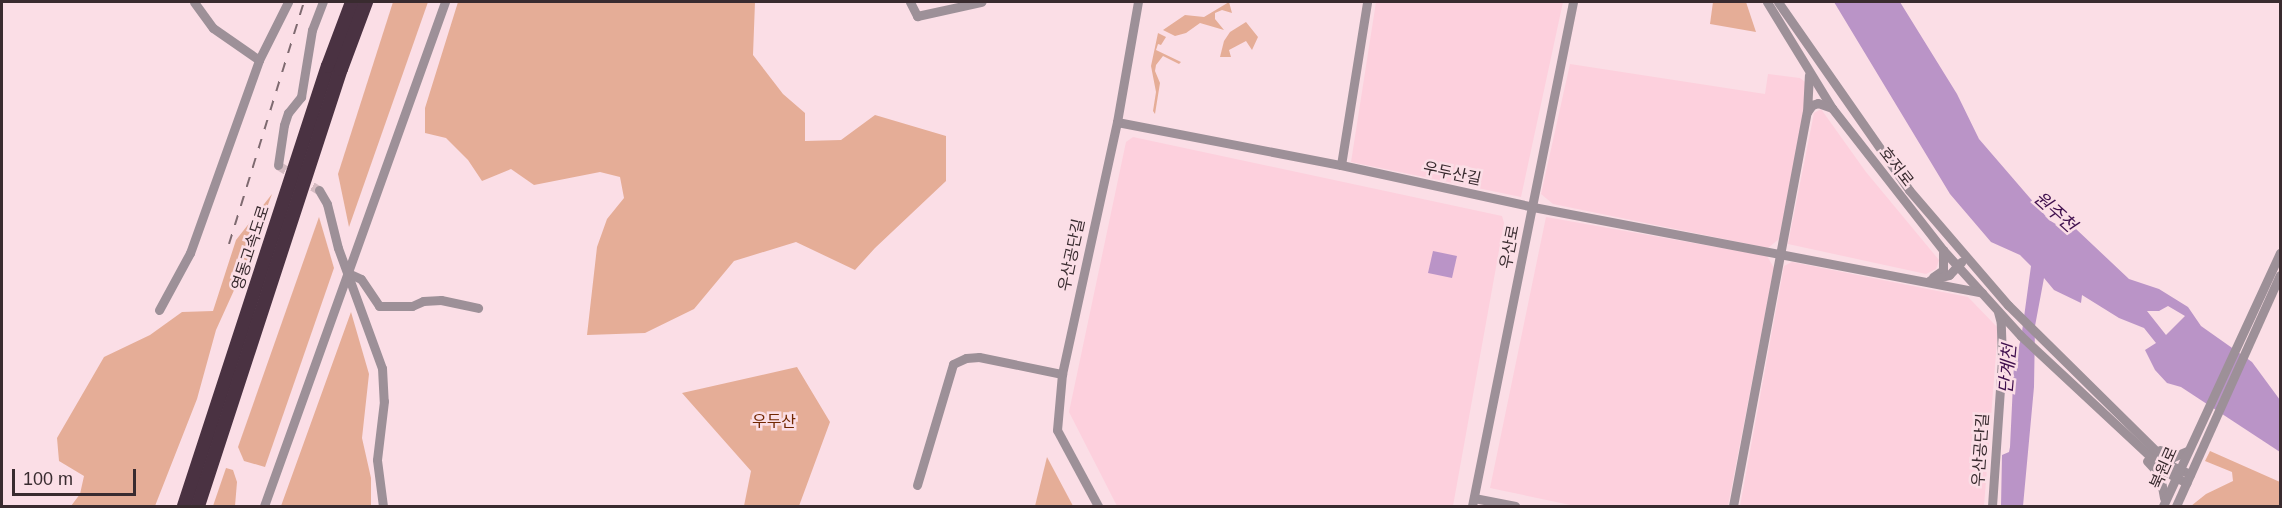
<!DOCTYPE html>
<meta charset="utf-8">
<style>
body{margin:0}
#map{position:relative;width:2282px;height:508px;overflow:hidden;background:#fbdee6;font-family:Arial,"Noto Sans KR",sans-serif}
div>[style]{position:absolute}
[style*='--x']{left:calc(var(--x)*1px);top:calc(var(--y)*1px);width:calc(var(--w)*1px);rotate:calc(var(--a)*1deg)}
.built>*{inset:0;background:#fdd0dd}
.green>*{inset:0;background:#e5ad97}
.water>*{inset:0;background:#ba94c7}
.minor-tunnel>*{height:9px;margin-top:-4.5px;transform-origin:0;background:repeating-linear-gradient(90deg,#d4bac1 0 9px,transparent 0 13.5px)}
.minor>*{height:9px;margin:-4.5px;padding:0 4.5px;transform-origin:4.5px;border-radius:4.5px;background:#9d9098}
.highway>*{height:14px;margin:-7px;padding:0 7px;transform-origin:7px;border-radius:7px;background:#4a3242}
.rail>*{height:2px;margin-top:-1px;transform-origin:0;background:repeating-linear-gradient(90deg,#7e6a70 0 10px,transparent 0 20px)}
span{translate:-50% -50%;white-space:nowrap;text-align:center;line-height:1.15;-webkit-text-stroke:5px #fbdee6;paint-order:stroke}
.street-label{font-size:16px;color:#392b2f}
.park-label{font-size:16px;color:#712701}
.water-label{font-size:18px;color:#40104e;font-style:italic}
.frame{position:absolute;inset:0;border:3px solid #392b2f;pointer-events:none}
.scale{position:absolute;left:12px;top:469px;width:124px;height:27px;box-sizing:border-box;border:3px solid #392b2f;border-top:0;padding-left:8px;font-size:18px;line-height:21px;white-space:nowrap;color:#392b2f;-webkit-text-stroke:4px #fbdee6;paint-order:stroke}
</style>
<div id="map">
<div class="built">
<i style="clip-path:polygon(1376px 2px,1563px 2px,1521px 197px,1351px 162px)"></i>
<i style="clip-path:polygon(1570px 64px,1765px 94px,1768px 74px,1800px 78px,1809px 85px,1779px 239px,1768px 248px,1553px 204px,1541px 194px)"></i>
<i style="clip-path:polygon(1821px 109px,1866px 172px,1939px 260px,1936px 269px,1926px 274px,1788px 244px,1814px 113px)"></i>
<i style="clip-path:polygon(1133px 137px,1502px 216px,1504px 223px,1453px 506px,1117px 506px,1069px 412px,1126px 142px)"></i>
<i style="clip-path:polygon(1546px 217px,1767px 256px,1774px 268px,1728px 506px,1575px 506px,1490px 488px)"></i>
<i style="clip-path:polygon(1792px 262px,1968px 297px,1998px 328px,1984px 506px,1740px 506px,1784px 266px)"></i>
</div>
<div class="green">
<i style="clip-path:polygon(393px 2px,428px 2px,349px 227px,338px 174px)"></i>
<i style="clip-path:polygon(458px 2px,755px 2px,753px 55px,783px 94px,805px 113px,805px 141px,841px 140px,875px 115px,946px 136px,946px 181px,875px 248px,855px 270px,796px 242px,734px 261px,694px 309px,645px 333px,587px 335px,597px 247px,607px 219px,624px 198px,620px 177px,600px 172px,534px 185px,511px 169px,482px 181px,468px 160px,446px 138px,425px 133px,425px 108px)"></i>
<i style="clip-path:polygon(1229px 2px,1232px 13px,1222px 10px,1215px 13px,1215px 19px,1224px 30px,1200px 23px,1186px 33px,1175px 36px,1163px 30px,1185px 15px,1204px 17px)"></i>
<i style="clip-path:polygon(1713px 2px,1746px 2px,1756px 32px,1710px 24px)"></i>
<i style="clip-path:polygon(1246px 22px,1258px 37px,1252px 50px,1246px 41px,1229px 50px,1231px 57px,1220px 57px,1224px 41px,1230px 32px)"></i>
<i style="clip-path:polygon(1158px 33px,1166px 37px,1161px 45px,1158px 44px,1156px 50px,1181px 62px,1179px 64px,1163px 56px,1156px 65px,1155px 71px,1160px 83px,1155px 114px,1153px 111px,1156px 92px,1151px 66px)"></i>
<i style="clip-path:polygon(272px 194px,245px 266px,216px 330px,197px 399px,155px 506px,71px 506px,80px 494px,84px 476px,59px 461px,57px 438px,104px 357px,150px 335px,182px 312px,213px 311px,236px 240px)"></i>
<i style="clip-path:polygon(319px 217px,334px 268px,265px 467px,244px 461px,238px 447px)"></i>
<i style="clip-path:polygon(351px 312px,369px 374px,362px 438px,371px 478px,371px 506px,281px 506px)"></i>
<i style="clip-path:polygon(797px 367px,830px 422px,799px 506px,744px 506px,751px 471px,682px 393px)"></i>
<i style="clip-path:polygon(2210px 451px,2280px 482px,2280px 506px,2191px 506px,2206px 494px,2233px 481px,2232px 472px,2205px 461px)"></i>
<i style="clip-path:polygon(1047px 457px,1073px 506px,1035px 506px)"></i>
<i style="clip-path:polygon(226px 468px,233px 470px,237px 482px,235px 506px,213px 506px)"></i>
</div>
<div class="water">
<i style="clip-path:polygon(evenodd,1834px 2px,1900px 2px,1957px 94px,1979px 139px,2049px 220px,2069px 232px,2076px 229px,2129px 279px,2159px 289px,2188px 307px,2201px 326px,2252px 362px,2280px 400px,2280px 452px,2181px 387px,2167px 383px,2155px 370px,2145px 350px,2156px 343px,2144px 328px,2119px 318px,2082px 295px,2081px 303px,2054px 290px,2044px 278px,2035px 326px,2034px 387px,2023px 506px,2001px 506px,2002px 455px,2009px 452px,2010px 447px,2014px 363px,2021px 339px,2031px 266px,2020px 255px,1991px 242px,1950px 194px,1834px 2px,2168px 306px,2185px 316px,2166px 335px,2147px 311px,2159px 311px,2168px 306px)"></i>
<i style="clip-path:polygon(1433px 251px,1457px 256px,1452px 278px,1428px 273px)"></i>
</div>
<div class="minor-tunnel">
<i style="--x:278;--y:165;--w:48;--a:31.4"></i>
</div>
<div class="minor">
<i style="--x:194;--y:2;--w:32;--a:54"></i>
<i style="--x:213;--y:28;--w:56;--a:34.8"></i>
<i style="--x:910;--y:2;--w:16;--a:63"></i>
<i style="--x:917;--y:16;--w:66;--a:-12.3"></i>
<i style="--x:1767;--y:2;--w:124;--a:58.5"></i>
<i style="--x:1832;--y:108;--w:180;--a:52"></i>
<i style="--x:1943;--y:250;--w:116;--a:47.8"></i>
<i style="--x:2021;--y:336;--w:201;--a:43"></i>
<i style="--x:2168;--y:473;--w:21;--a:28"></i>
<i style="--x:1778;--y:2;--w:229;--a:55.1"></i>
<i style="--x:1909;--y:190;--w:152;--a:49.3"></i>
<i style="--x:2008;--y:305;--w:216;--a:44.6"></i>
<i style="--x:2162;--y:457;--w:13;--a:42"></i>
<i style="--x:2172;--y:466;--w:20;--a:24"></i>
<i style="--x:1807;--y:112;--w:9;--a:-54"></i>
<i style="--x:1812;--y:105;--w:6;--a:-18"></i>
<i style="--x:1818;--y:103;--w:15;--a:20"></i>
<i style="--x:1117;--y:122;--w:228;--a:10.9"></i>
<i style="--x:1341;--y:165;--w:197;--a:12.3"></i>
<i style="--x:1533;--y:207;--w:457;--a:10.8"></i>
<i style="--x:278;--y:165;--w:40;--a:-81.5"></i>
<i style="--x:284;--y:125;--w:13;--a:-72"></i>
<i style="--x:288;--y:113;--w:21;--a:-51"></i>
<i style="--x:301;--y:97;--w:68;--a:-80.7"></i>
<i style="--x:312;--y:30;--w:30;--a:-69"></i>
<i style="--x:1341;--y:165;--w:165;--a:-80.9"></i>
<i style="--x:319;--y:190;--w:16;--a:60"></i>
<i style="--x:327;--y:204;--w:45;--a:76"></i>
<i style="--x:338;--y:248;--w:128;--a:69.9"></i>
<i style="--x:382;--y:368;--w:33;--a:87"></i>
<i style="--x:384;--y:401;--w:59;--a:96.8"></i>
<i style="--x:377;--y:460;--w:46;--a:82.6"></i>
<i style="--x:348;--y:273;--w:14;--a:25"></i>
<i style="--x:361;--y:279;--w:32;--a:56"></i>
<i style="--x:379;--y:306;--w:33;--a:0"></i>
<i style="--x:412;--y:306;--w:12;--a:-24"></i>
<i style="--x:423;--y:301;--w:18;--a:-3"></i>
<i style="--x:441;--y:300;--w:38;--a:12"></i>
<i style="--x:1933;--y:277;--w:12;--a:-35"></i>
<i style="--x:1943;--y:270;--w:20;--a:-90"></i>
<i style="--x:1930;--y:280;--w:20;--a:-15"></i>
<i style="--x:1949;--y:275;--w:18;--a:-47"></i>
<i style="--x:159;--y:310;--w:65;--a:-61.5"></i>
<i style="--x:190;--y:253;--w:205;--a:-70.3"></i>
<i style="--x:259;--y:60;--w:65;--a:-63.4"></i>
<i style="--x:2160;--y:450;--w:15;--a:28"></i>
<i style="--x:2173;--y:457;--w:15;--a:-23"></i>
<i style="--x:2147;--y:461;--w:19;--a:47"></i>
<i style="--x:2160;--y:475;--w:23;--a:80"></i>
<i style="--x:917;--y:485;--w:126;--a:-73.4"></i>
<i style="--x:953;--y:364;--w:14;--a:-25"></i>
<i style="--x:966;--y:358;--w:13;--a:-4"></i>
<i style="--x:979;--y:357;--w:85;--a:11.6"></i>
<i style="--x:1474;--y:498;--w:42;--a:11"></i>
<i style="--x:264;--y:506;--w:536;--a:-70.25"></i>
<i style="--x:1098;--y:506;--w:86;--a:-118.3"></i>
<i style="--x:1057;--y:430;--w:56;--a:-84.9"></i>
<i style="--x:1062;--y:374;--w:258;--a:-77.7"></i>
<i style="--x:1117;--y:122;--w:122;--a:-80.1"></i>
<i style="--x:1472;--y:506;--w:514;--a:-78.67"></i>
<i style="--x:1733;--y:506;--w:401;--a:-79.4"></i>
<i style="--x:1807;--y:112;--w:37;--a:-87"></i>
<i style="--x:1992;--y:506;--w:147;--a:-86.1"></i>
<i style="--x:2002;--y:359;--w:36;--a:-92"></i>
<i style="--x:2001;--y:323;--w:11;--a:-105"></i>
<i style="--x:2163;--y:506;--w:279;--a:-65.2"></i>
<i style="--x:2176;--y:506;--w:253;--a:-65.8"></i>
</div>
<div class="highway">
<i style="--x:184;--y:506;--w:463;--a:-71.9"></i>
<i style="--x:328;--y:66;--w:68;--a:-69.4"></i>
<i style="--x:198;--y:506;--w:460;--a:-71.9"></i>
<i style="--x:341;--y:69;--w:72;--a:-69.5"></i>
</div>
<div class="rail">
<i style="--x:229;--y:244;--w:253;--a:-72.8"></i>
</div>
<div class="street-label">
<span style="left:1896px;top:167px;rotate:52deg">호저로</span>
<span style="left:1452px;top:174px;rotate:12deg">우두산길</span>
<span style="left:1510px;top:247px;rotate:-79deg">우산로</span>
<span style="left:251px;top:248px;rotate:-72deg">영동고속도로</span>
<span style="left:1072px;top:255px;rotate:-78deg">우산공단길</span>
<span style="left:1981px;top:450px;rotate:-86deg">우산공단길</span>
<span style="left:2164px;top:468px;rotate:-66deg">북원로</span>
</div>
<div class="park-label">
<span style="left:774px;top:422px">우두산</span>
</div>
<div class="water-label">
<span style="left:2055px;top:212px;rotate:42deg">원주천</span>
<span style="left:2008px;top:369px;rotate:-85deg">단계천</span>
</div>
<div class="frame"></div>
<div class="scale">100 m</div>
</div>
